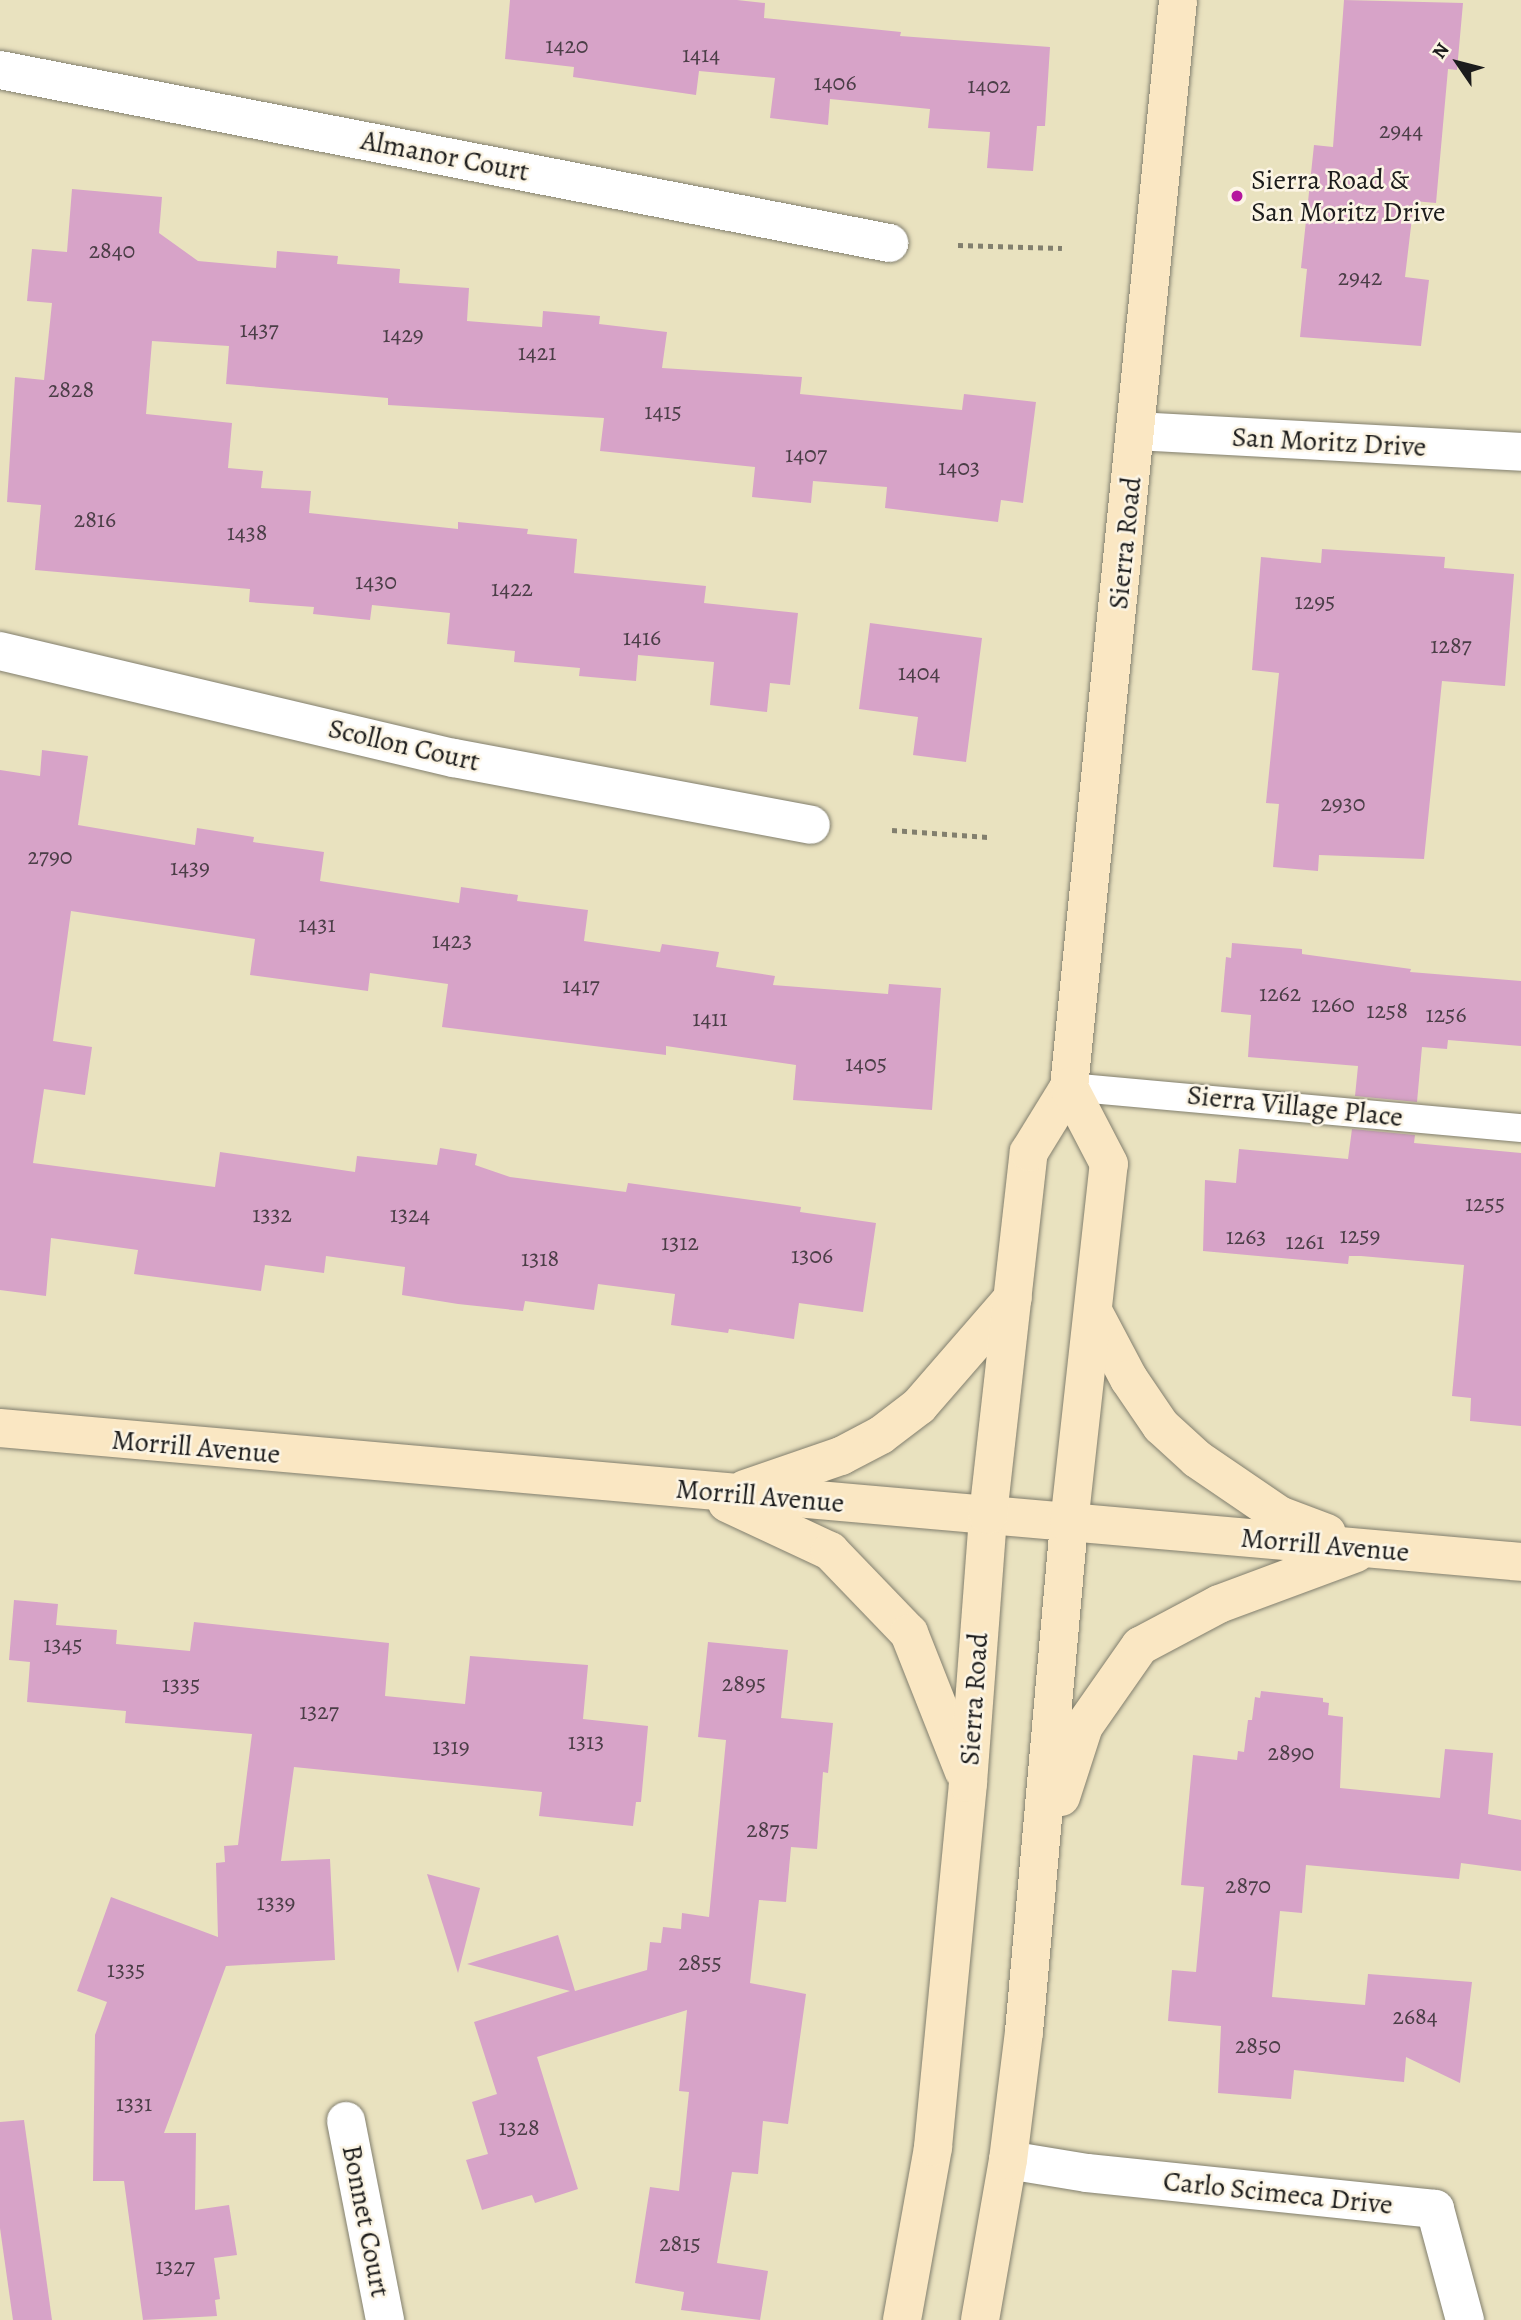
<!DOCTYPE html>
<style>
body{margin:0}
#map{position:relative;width:1521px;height:2320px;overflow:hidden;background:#e9e2bf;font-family:Alegreya,serif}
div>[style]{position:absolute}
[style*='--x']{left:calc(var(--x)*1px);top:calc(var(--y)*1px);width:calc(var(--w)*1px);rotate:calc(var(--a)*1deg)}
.building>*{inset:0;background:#d7a3c8}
.path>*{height:4.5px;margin-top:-2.25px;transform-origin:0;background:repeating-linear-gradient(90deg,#827f6e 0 5px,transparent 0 10px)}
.roads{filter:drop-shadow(0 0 2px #827f6e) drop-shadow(0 0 2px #827f6e)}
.lane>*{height:28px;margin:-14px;padding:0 14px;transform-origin:14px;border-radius:14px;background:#fff}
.street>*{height:38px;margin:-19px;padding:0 19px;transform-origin:19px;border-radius:19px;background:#fff}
.secondary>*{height:38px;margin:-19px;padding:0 19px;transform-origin:19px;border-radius:19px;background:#fae7c3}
.dots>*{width:19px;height:19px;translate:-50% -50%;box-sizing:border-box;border:4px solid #fcf5e5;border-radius:50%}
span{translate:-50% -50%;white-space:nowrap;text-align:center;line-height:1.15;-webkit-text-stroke:5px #fcf5e5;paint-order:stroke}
.number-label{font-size:24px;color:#4b3e47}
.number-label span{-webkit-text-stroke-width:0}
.street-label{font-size:28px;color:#1c1c1c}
.poi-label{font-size:28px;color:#1c1c1c}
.left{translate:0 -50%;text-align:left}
.north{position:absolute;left:1423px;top:28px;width:70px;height:70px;-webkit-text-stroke:5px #fcf5e5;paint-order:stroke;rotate:305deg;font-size:19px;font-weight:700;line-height:28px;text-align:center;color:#1c1c1c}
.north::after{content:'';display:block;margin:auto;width:24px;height:32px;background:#1c1c1c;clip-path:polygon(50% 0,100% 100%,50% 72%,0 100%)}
</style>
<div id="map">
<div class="building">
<i style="clip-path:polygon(510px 0,737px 0,765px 3px,764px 18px,901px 32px,900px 36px,1050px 47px,1045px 126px,1037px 126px,1033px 171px,987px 168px,990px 132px,928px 128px,930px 109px,830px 99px,828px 125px,770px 118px,775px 78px,699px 71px,696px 95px,573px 77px,574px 67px,505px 59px)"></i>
<i style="clip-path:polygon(1344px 0,1463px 3px,1457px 70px,1448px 69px,1436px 203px,1414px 201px,1405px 277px,1429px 280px,1421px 346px,1300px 337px,1307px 269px,1301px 268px,1314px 145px,1333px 147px)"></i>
<i style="clip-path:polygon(72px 189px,162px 197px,159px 233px,198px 261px,276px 268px,277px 251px,338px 256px,337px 264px,400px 269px,399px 283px,469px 288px,467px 321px,542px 327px,543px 311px,600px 316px,599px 324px,667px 332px,662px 368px,802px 377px,800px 394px,962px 410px,964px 394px,1036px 402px,1023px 503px,1001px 500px,998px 522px,885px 508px,887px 487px,813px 481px,811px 503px,752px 497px,755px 467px,600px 451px,604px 418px,388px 405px,388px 398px,226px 384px,229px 346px,152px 341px,146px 414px,232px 423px,228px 468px,263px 471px,261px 488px,311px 491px,309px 513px,458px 529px,458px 522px,528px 529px,527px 534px,577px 539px,574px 573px,706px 586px,704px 603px,798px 613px,790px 685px,770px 683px,767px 712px,710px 705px,714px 662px,638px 655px,636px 681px,579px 676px,580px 668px,514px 662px,515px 651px,447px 644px,450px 613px,372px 605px,370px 620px,313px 614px,314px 607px,249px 602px,250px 589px,35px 570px,41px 505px,7px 502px,15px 377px,44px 380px,52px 303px,27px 301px,32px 249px,67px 252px)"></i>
<i style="clip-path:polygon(1322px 549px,1445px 557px,1444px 568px,1514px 574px,1505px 686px,1442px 681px,1424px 859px,1319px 855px,1318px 871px,1273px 867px,1279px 804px,1266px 803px,1279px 673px,1252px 670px,1261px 557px,1321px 563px)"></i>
<i style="clip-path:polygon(870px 623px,982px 638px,966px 762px,913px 755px,918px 717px,859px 709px)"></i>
<i style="clip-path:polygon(42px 750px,88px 756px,78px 825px,195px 845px,197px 828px,254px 837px,253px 842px,324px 852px,320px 881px,459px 903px,461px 887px,518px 895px,517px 901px,588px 910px,584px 941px,660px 952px,662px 944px,719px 952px,716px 967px,775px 976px,773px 985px,888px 994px,889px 984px,941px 988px,932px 1110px,793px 1100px,796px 1065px,666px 1046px,666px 1055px,442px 1027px,448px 984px,370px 973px,368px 991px,250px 975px,255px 939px,71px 911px,53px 1041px,92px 1047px,85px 1095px,44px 1089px,33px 1163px,215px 1187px,220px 1152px,355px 1172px,357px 1156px,437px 1165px,440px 1148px,477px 1154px,475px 1165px,510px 1177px,626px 1192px,628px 1183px,801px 1207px,800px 1212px,876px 1223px,863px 1312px,799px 1303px,794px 1339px,729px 1329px,728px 1333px,671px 1325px,675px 1294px,598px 1284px,594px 1310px,525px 1301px,523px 1311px,458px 1304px,402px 1295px,405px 1267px,326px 1256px,324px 1273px,265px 1265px,261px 1291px,134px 1274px,138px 1250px,51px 1238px,46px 1296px,0 1290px,0 770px,40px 776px)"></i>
<i style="clip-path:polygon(1232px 943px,1302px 949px,1302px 954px,1411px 969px,1410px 972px,1521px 981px,1521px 1046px,1448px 1040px,1447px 1049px,1422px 1047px,1417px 1102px,1355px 1096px,1358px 1066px,1248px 1057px,1251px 1015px,1221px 1012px,1226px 957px,1231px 958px)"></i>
<i style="clip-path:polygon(1352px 1129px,1415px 1135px,1414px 1143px,1521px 1153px,1521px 1426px,1470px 1421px,1471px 1398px,1452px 1396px,1464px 1265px,1361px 1256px,1349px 1256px,1348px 1264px,1203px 1251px,1205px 1180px,1236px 1183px,1239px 1149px,1348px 1159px)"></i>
<i style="clip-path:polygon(14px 1600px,58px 1604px,56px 1625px,117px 1630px,116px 1644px,190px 1651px,194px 1622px,389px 1643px,385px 1696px,465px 1704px,470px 1656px,588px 1665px,583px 1719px,648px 1726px,641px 1802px,636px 1802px,633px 1826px,539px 1816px,542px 1792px,294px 1767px,281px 1861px,330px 1859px,335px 1960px,226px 1966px,164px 2133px,196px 2133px,195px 2210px,229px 2205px,237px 2255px,214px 2258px,220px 2299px,215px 2300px,217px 2316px,143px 2320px,124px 2181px,93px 2181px,95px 2035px,107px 2002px,77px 1991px,111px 1897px,218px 1937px,216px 1863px,225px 1862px,224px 1846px,238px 1845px,252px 1734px,125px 1723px,126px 1711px,27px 1702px,30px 1662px,9px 1660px)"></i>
<i style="clip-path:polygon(708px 1642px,788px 1650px,781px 1718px,833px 1723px,828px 1773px,823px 1772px,817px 1849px,791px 1847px,786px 1902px,759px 1900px,750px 1983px,806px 1994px,788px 2124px,763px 2121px,758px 2174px,732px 2172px,717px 2263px,768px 2271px,760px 2320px,681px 2310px,684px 2292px,635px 2283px,650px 2187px,679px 2191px,689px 2092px,679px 2091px,687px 2010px,537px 2057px,578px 2189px,535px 2203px,532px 2195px,482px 2210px,466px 2160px,488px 2154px,472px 2102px,497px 2094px,474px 2022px,570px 1991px,467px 1964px,558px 1935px,575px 1991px,647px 1970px,650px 1942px,661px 1943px,663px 1927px,681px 1929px,682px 1913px,709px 1917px,726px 1740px,698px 1737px)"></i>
<i style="clip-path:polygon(1261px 1691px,1323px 1698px,1323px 1702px,1329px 1703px,1328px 1715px,1343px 1717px,1340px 1788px,1440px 1798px,1445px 1749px,1493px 1753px,1488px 1814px,1521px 1820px,1521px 1871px,1461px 1863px,1459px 1879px,1306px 1865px,1302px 1913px,1280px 1911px,1272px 1997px,1365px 2005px,1368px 1974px,1472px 1982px,1460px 2083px,1406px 2057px,1404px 2082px,1294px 2070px,1291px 2099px,1218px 2093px,1221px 2026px,1168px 2021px,1172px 1970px,1196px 1972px,1204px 1887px,1181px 1885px,1193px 1755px,1237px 1760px,1238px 1751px,1244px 1752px,1248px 1720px,1252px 1720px,1255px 1697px,1260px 1698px)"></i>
<i style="clip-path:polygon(427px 1874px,480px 1888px,458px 1973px)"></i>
<i style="clip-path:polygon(24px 2120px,52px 2320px,13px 2320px,0 2228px,0 2122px)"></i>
</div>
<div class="path">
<i style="--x:958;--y:245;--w:104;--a:1.7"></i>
<i style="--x:892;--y:830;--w:96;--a:4.2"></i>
</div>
<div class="roads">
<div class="lane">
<i style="--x:1069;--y:1087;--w:454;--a:5.2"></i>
</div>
<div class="street">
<i style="--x:0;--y:70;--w:906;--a:11.01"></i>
<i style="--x:1136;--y:431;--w:386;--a:3.1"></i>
<i style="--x:0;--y:651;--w:466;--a:13.3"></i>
<i style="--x:454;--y:758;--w:363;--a:10.6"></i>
<i style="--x:346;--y:2121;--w:203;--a:78.9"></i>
<i style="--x:1008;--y:2160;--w:80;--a:9.3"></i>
<i style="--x:1087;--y:2173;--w:350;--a:5.9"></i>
<i style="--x:1435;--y:2209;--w:115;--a:74.9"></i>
</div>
<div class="secondary">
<i style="--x:1094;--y:1313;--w:75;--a:62.1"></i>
<i style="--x:1129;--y:1379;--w:57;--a:55.8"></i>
<i style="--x:1161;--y:1426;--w:49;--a:42.5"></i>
<i style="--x:1197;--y:1459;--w:99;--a:34.3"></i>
<i style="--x:1279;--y:1515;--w:51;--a:20.6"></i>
<i style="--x:0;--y:1428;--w:1527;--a:5.03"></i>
<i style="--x:745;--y:1489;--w:102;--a:-19"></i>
<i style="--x:841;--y:1456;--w:45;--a:-27.7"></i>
<i style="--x:881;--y:1435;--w:48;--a:-37.3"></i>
<i style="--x:919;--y:1406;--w:143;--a:-49"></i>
<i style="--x:727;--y:1503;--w:114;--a:25"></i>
<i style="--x:830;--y:1551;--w:114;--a:46.1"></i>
<i style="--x:909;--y:1633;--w:149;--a:68.4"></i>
<i style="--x:1061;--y:1797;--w:75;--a:-72.1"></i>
<i style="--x:1084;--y:1726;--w:98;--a:-55"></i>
<i style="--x:1140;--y:1646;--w:89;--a:-28"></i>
<i style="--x:1219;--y:1604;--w:146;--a:-20.4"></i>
<i style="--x:902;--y:2320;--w:176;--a:-79.8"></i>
<i style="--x:933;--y:2147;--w:366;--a:-84.5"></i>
<i style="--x:968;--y:1783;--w:269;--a:-85.7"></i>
<i style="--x:988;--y:1515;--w:365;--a:-83.6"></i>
<i style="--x:1029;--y:1152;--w:76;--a:-58.4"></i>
<i style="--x:1069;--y:1087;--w:1092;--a:-84.27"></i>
<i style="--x:980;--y:2320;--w:162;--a:-80.1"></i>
<i style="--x:1008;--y:2160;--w:129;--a:-82.9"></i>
<i style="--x:1024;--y:2032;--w:510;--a:-84.94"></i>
<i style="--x:1069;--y:1524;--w:362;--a:-83.7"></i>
<i style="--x:1109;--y:1164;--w:87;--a:-117.5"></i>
</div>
</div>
<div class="dots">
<i style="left:1237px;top:196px;background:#b5179e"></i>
</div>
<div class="number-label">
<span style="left:567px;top:46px">1420</span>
<span style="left:701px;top:55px">1414</span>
<span style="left:835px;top:83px">1406</span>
<span style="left:989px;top:86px">1402</span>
<span style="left:1401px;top:131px">2944</span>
<span style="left:112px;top:251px">2840</span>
<span style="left:1360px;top:278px">2942</span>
<span style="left:259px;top:330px">1437</span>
<span style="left:403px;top:335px">1429</span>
<span style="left:537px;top:353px">1421</span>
<span style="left:71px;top:390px">2828</span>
<span style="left:663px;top:412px">1415</span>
<span style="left:806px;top:455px">1407</span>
<span style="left:959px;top:468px">1403</span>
<span style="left:95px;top:520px">2816</span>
<span style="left:247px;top:533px">1438</span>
<span style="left:376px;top:582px">1430</span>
<span style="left:512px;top:589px">1422</span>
<span style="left:1315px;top:602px">1295</span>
<span style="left:642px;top:638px">1416</span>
<span style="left:1451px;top:646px">1287</span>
<span style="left:919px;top:673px">1404</span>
<span style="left:1343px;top:804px">2930</span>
<span style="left:50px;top:857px">2790</span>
<span style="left:190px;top:868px">1439</span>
<span style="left:317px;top:925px">1431</span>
<span style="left:452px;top:941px">1423</span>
<span style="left:581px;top:986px">1417</span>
<span style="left:1280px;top:994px">1262</span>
<span style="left:1333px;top:1005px">1260</span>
<span style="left:1387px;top:1011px">1258</span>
<span style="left:1446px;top:1015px">1256</span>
<span style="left:710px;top:1019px">1411</span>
<span style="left:866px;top:1064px">1405</span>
<span style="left:1485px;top:1204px">1255</span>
<span style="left:272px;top:1215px">1332</span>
<span style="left:410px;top:1215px">1324</span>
<span style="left:1360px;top:1236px">1259</span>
<span style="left:1246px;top:1237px">1263</span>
<span style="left:1305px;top:1242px">1261</span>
<span style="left:680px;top:1243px">1312</span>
<span style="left:812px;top:1256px">1306</span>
<span style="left:540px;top:1259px">1318</span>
<span style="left:63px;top:1645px">1345</span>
<span style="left:744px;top:1684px">2895</span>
<span style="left:181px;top:1685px">1335</span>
<span style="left:319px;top:1712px">1327</span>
<span style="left:586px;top:1742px">1313</span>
<span style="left:451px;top:1747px">1319</span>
<span style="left:1291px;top:1753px">2890</span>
<span style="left:768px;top:1830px">2875</span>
<span style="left:1248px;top:1886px">2870</span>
<span style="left:276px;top:1903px">1339</span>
<span style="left:700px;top:1963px">2855</span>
<span style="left:126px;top:1970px">1335</span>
<span style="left:1415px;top:2017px">2684</span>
<span style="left:1258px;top:2046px">2850</span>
<span style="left:134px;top:2104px">1331</span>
<span style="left:519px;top:2128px">1328</span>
<span style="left:680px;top:2244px">2815</span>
<span style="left:175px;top:2267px">1327</span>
</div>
<div class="street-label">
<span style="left:445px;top:156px;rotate:11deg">Almanor Court</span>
<span style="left:1329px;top:442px;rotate:3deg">San Moritz Drive</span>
<span style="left:1125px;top:543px;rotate:-84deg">Sierra Road</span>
<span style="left:404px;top:745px;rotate:13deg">Scollon Court</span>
<span style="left:1295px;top:1106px;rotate:6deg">Sierra Village Place</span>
<span style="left:196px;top:1447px;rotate:5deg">Morrill Avenue</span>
<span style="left:760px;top:1496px;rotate:5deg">Morrill Avenue</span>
<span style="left:1325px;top:1545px;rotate:5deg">Morrill Avenue</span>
<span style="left:974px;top:1699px;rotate:-86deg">Sierra Road</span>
<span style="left:1278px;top:2193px;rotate:6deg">Carlo Scimeca Drive</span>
<span style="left:366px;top:2221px;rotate:79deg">Bonnet Court</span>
</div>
<div class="poi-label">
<span class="left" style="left:1251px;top:196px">Sierra Road &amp;<br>San Moritz Drive</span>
</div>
<div class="north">N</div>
</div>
